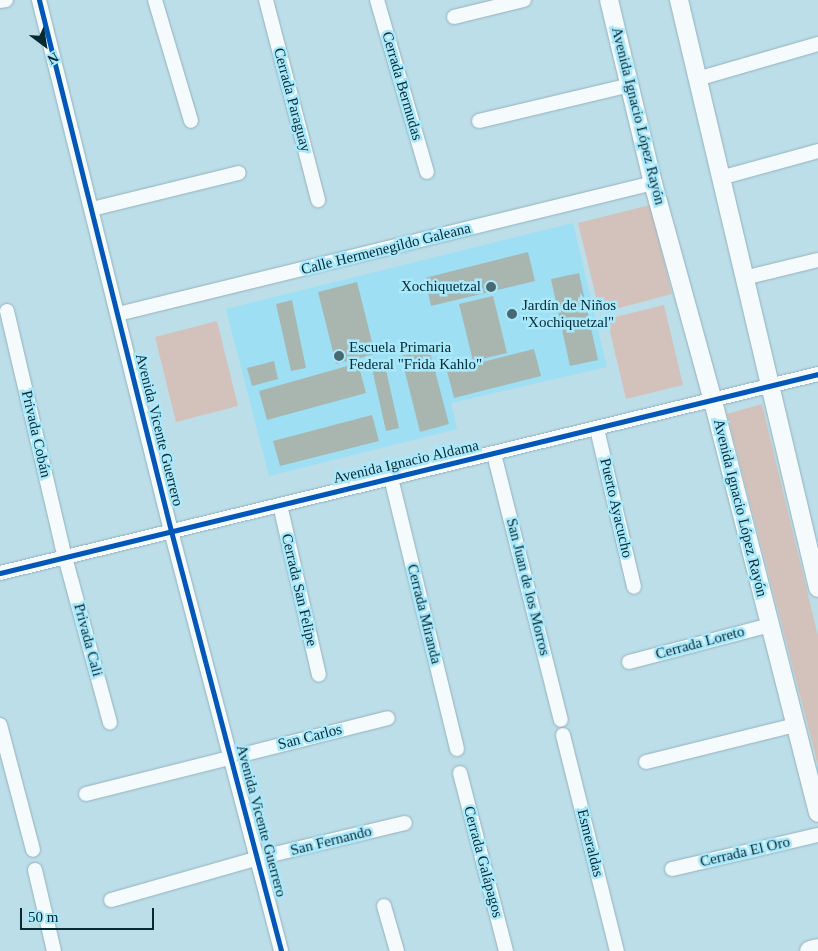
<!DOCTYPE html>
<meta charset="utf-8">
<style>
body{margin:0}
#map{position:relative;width:818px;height:951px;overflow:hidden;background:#bcdee9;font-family:Georgia,serif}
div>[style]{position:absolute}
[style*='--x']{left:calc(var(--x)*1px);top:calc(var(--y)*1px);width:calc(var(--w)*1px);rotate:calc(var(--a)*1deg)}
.built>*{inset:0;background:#9edff3}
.green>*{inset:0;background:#d3c2bc}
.building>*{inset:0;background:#a9b6af}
.roads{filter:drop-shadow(0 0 1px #93b1bb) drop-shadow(0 0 1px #93b1bb)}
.minor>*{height:14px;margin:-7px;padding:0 7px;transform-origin:7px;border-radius:7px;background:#f5fafc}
.tertiary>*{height:18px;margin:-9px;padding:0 9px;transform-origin:9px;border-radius:9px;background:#f5fafc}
.secondary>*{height:20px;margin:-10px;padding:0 10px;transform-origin:10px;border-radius:10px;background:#f5fafc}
.cycleway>*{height:5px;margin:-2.5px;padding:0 2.5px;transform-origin:2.5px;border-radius:2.5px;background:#0057b8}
.dots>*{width:14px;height:14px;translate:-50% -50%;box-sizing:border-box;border:2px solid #aae8fb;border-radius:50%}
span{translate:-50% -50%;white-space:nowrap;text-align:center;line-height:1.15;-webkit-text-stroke:5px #aae8fb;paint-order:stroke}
.street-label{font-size:15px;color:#062a32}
.poi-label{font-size:15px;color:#062a32}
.right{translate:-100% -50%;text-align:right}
.left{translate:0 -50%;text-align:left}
.north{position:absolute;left:20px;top:20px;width:50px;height:50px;-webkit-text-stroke:4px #aae8fb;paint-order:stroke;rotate:149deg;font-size:14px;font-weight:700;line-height:20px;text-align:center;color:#062a32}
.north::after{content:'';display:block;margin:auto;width:18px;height:22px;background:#062a32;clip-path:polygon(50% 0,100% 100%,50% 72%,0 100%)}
.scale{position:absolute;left:20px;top:908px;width:134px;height:22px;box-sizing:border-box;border:2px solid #062a32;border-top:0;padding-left:6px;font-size:15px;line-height:18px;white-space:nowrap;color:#062a32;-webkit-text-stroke:4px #aae8fb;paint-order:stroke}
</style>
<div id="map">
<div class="built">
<i style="clip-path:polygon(573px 223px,607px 367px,451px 403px,457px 429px,269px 476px,226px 309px)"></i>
</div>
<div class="green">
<i style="clip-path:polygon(650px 205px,672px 294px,600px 313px,578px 223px)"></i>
<i style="clip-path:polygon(664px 305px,683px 385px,626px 399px,607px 319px)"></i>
<i style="clip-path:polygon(217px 321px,238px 406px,176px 422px,155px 337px)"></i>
<i style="clip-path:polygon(762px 404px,818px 636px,818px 765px,727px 414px)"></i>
</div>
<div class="building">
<i style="clip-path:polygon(528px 252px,535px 281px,431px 306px,425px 278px)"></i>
<i style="clip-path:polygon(579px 273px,598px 360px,570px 366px,551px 279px)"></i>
<i style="clip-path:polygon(357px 282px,375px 354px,336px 364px,318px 292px)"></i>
<i style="clip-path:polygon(493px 296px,507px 353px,473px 361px,459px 304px)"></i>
<i style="clip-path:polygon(292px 300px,306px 368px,291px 371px,276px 304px)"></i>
<i style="clip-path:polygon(429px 348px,449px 424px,420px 432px,401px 356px)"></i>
<i style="clip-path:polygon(534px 349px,541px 376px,454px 398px,447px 371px)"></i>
<i style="clip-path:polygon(274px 361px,278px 379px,252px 386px,247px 368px)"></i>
<i style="clip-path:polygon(384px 361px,399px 428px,386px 431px,371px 364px)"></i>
<i style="clip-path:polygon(358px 363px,366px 393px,267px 420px,259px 391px)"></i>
<i style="clip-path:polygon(372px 415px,379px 441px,280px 466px,273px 441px)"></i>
</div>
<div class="roads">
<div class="minor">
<i style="--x:39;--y:0;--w:547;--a:76.04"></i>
<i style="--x:171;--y:531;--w:434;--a:75.3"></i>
<i style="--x:155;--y:0;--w:126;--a:73.4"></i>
<i style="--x:266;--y:0;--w:207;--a:75.4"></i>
<i style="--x:377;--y:0;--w:179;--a:73.8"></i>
<i style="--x:0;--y:1;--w:6;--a:-9"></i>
<i style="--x:454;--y:17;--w:72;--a:-13.7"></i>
<i style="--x:697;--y:79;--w:126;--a:-16.1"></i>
<i style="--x:479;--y:121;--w:155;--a:-13.4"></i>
<i style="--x:720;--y:178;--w:102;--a:-15.4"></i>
<i style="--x:92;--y:209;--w:151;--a:-13.8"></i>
<i style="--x:744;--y:278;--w:76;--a:-13.7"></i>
<i style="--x:7;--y:311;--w:241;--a:76.8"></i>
<i style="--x:62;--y:546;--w:183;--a:74.8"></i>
<i style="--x:118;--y:314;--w:551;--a:-13.76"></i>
<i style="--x:597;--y:429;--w:162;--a:76.8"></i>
<i style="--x:494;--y:454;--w:274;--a:75.9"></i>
<i style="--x:391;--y:478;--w:279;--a:76.3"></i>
<i style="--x:280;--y:505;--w:174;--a:77.1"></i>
<i style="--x:0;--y:573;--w:842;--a:-13.67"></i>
<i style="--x:629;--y:662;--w:146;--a:-14.7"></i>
<i style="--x:0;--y:725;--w:129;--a:75.2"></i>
<i style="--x:563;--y:735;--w:223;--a:76"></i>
<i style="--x:646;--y:762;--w:154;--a:-13.9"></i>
<i style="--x:460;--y:773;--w:184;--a:75.5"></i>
<i style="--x:86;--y:794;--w:311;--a:-14.1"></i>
<i style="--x:672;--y:869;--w:150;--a:-13.1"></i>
<i style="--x:35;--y:870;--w:83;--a:76.8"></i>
<i style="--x:111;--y:900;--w:153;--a:-15.9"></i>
<i style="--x:258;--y:858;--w:151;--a:-13.4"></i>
<i style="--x:384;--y:906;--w:47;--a:73.9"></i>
</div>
<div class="tertiary">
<i style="--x:609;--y:0;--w:188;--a:76.5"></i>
<i style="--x:653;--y:183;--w:226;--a:74.6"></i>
<i style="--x:713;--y:401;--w:425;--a:75.7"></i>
<i style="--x:679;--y:0;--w:604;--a:76.7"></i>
</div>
<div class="secondary">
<i style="--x:810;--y:951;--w:8;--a:-14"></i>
</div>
</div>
<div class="cycleway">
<i style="--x:39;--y:0;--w:547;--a:76.04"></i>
<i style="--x:171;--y:531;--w:434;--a:75.3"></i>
<i style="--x:0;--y:573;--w:842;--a:-13.67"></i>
</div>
<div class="dots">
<i style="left:491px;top:287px;background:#466972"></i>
<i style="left:512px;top:314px;background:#466972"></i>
<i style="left:339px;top:356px;background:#466972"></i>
</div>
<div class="street-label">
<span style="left:402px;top:86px;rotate:74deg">Cerrada Bermudas</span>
<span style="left:292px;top:100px;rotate:75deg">Cerrada Paraguay</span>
<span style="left:638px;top:116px;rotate:76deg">Avenida Ignacio López Rayón</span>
<span style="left:386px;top:249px;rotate:-14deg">Calle Hermenegildo Galeana</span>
<span style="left:159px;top:430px;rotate:76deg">Avenida Vicente Guerrero</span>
<span style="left:36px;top:434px;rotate:77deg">Privada Cobán</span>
<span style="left:406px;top:462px;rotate:-13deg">Avenida Ignacio Aldama</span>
<span style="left:616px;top:508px;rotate:77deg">Puerto Ayacucho</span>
<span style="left:740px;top:508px;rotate:76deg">Avenida Ignacio López Rayón</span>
<span style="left:528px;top:587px;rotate:76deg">San Juan de los Morros</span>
<span style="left:299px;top:590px;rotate:77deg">Cerrada San Felipe</span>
<span style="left:424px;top:614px;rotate:76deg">Cerrada Miranda</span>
<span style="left:88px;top:640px;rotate:75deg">Privada Cali</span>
<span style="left:700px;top:643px;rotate:-15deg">Cerrada Loreto</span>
<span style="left:310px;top:737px;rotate:-14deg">San Carlos</span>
<span style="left:261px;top:821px;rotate:75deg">Avenida Vicente Guerrero</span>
<span style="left:331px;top:841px;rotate:-14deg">San Fernando</span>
<span style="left:590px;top:843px;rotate:76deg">Esmeraldas</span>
<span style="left:745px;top:852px;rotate:-13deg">Cerrada El Oro</span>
<span style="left:483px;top:862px;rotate:75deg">Cerrada Galápagos</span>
</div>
<div class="poi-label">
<span class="right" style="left:481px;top:287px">Xochiquetzal</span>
<span class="left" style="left:522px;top:314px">Jardín de Niños<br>"Xochiquetzal"</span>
<span class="left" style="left:349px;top:356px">Escuela Primaria<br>Federal "Frida Kahlo"</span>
</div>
<div class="north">N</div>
<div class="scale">50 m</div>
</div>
